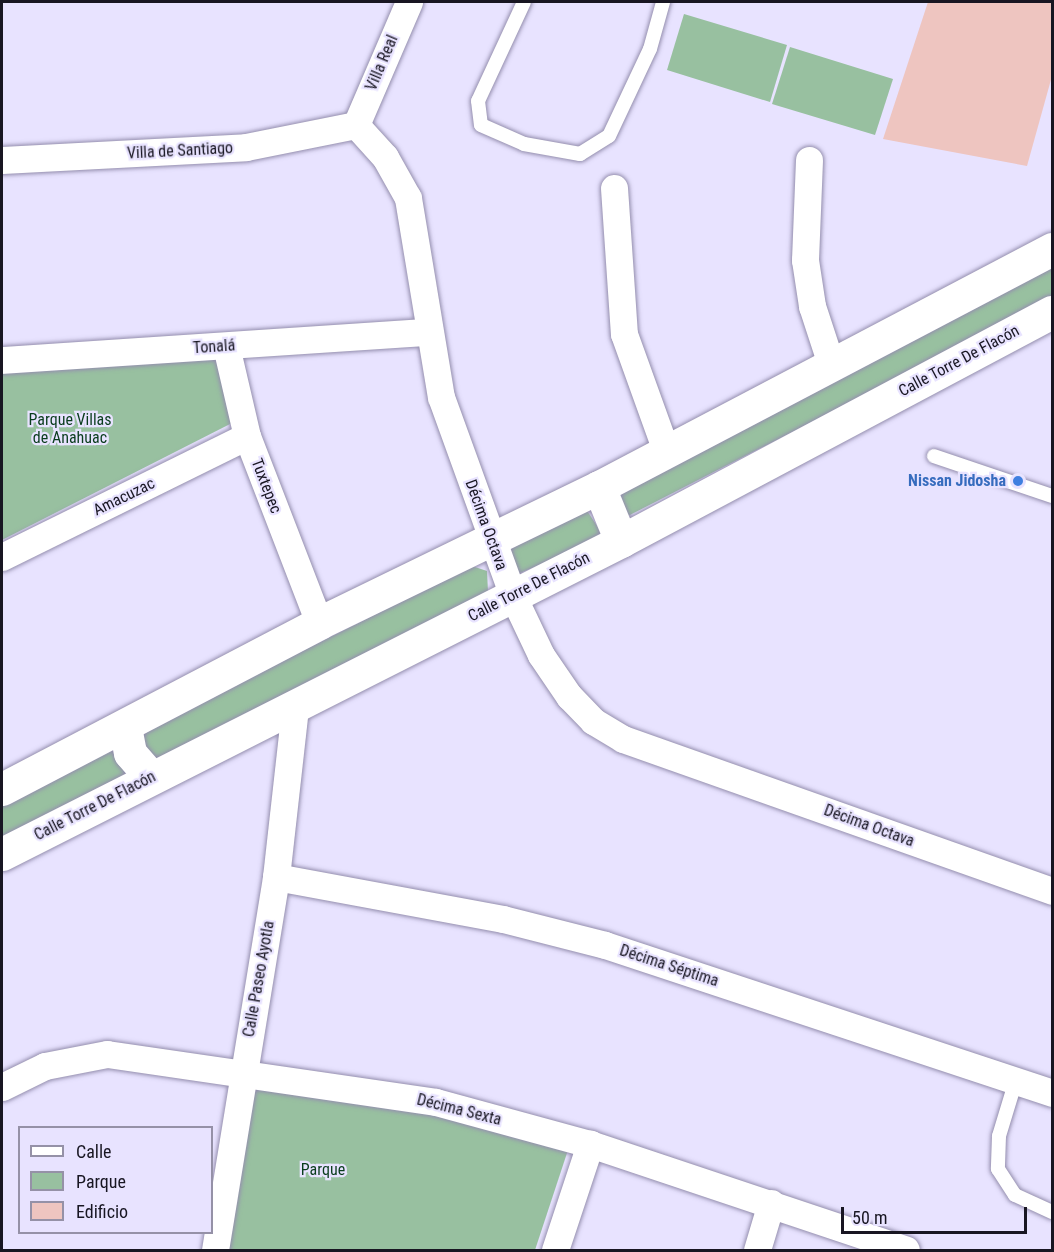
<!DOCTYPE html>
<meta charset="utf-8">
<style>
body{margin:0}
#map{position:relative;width:1054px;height:1252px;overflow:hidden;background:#e8e3ff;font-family:"Roboto Condensed",sans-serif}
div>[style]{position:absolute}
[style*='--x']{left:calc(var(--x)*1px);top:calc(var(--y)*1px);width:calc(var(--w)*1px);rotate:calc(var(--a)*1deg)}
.green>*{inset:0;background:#98c0a0}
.building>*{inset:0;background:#eec5c0}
.roads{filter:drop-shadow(0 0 2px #948eae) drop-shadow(0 0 2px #948eae)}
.service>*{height:14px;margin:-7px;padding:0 7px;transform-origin:7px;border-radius:7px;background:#fff}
.minor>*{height:27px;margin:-13.5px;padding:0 13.5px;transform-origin:13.5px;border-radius:13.5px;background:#fff}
.tertiary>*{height:33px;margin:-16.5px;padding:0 16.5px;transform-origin:16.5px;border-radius:16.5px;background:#fff}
.dots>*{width:16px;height:16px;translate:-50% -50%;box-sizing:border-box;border:3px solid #e8e3ff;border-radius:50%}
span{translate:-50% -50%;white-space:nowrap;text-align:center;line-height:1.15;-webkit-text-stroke:4.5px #e8e3ff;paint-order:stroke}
.street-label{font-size:16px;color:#181622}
.park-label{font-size:16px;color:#093c1c}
.shop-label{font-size:16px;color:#366cbe;font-weight:700}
.right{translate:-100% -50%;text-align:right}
.frame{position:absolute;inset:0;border:3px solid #181622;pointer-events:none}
.legend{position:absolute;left:18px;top:1126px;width:195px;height:108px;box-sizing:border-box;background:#e8e3ff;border:2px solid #9591a7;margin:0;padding:8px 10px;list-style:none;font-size:18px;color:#181622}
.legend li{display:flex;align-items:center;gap:12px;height:30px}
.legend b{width:30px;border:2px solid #9591a7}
.scale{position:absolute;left:841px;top:1207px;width:186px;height:27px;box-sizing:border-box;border:3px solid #181622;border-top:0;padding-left:8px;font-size:18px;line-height:21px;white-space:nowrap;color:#181622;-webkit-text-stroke:4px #e8e3ff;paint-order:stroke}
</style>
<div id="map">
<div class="green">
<i style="clip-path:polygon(684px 14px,787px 45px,770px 102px,667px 70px)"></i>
<i style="clip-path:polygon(790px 47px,893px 79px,875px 135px,772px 104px)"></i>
<i style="clip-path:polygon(1052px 260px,1052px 299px,624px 518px,615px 484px)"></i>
<i style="clip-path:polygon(214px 352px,234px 422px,2px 540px,2px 364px)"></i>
<i style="clip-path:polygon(582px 503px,605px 538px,515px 575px,508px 546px)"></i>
<i style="clip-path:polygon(472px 566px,487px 571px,488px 592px,154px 762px,138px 740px,145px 730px)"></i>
<i style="clip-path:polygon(117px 747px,133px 774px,2px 841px,2px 806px)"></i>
<i style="clip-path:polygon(252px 1078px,436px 1107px,568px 1150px,535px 1250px,226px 1250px)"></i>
</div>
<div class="building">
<i style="clip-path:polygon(928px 2px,1052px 2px,1052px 76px,1027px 166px,883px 139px)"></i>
</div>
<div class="roads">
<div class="service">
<i style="--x:524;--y:2;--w:109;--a:114.9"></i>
<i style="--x:478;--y:101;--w:24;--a:83"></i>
<i style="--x:481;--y:125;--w:47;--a:23.8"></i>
<i style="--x:524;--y:144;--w:57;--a:10.1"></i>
<i style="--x:580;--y:154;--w:34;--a:-32"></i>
<i style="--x:609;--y:136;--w:96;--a:-64.8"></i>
<i style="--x:650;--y:49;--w:49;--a:-74.5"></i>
<i style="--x:934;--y:456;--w:125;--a:18.7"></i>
<i style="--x:1016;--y:1080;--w:59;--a:106.9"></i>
<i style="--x:999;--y:1136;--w:33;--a:92"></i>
<i style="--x:998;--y:1169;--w:31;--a:57"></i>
<i style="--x:1015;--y:1195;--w:41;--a:24.7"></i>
</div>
<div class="minor">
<i style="--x:356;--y:125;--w:43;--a:47.8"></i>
<i style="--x:385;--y:157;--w:47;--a:60.7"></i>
<i style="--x:408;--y:198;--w:202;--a:80.6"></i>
<i style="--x:441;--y:397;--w:212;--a:70.1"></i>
<i style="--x:513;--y:596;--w:65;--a:64.6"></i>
<i style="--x:541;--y:655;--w:50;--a:55.7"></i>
<i style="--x:569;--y:696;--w:35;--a:46"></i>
<i style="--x:593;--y:721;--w:35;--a:31"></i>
<i style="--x:623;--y:739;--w:455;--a:19.5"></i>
<i style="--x:356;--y:125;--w:134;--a:-66.7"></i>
<i style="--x:2;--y:160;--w:244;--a:-3"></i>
<i style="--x:246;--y:147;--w:112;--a:-11.3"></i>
<i style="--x:809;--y:160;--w:100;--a:92.3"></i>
<i style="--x:805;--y:260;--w:47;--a:81.3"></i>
<i style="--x:812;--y:306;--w:61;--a:71.9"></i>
<i style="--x:614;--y:188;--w:146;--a:86.1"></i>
<i style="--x:624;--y:334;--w:121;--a:70.2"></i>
<i style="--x:226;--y:346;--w:92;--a:76.9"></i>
<i style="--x:247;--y:436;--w:200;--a:68.9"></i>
<i style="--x:2;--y:360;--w:425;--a:-3.8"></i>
<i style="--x:2;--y:557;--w:273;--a:-26.3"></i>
<i style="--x:276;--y:877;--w:231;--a:10.5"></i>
<i style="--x:503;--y:919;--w:105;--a:14.3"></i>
<i style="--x:605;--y:945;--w:471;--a:18.3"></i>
<i style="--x:2;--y:1087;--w:48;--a:-26"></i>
<i style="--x:45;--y:1066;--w:63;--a:-11"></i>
<i style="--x:107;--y:1054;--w:332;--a:8.3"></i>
<i style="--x:436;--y:1102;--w:160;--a:15.3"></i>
<i style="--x:590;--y:1144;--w:333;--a:18.5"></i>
<i style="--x:215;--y:1250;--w:378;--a:-80.7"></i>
<i style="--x:276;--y:877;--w:171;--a:-83.6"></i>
<i style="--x:555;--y:1250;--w:112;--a:-71.7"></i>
<i style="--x:757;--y:1250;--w:49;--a:-73.4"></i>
</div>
<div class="tertiary">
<i style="--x:599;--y:487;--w:58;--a:67.8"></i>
<i style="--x:125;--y:727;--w:26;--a:79"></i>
<i style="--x:130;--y:753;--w:32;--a:49"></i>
<i style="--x:2;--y:789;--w:358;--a:-27.6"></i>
<i style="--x:319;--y:623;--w:311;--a:-25.9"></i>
<i style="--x:599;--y:487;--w:512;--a:-27.72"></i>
<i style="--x:2;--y:854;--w:694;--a:-26.82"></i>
<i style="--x:621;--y:541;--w:488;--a:-28"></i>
</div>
</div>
<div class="dots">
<i style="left:1018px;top:481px;background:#3f7fe0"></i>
</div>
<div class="street-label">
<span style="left:382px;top:63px;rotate:-67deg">Villa Real</span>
<span style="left:180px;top:151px;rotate:-3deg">Villa de Santiago</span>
<span style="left:214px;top:347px;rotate:-4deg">Tonalá</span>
<span style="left:959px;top:361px;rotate:-28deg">Calle Torre De Flacón</span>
<span style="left:266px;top:486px;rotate:69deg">Tuxtepec</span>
<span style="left:124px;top:497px;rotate:-26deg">Amacuzac</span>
<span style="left:486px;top:525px;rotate:70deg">Décima Octava</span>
<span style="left:529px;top:587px;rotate:-27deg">Calle Torre De Flacón</span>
<span style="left:95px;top:806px;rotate:-27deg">Calle Torre De Flacón</span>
<span style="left:869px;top:826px;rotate:20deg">Décima Octava</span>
<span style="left:669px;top:966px;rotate:18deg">Décima Séptima</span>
<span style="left:259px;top:979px;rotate:-80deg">Calle Paseo Ayotla</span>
<span style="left:459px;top:1110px;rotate:14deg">Décima Sexta</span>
</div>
<div class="park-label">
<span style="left:70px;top:429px">Parque Villas<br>de Anahuac</span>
<span style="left:323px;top:1170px">Parque</span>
</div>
<div class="shop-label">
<span class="right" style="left:1006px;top:481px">Nissan Jidosha</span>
</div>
<div class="frame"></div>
<ul class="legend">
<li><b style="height:8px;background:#fff"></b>Calle</li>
<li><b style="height:16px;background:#98c0a0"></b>Parque</li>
<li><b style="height:16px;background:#eec5c0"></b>Edificio</li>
</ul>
<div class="scale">50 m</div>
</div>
